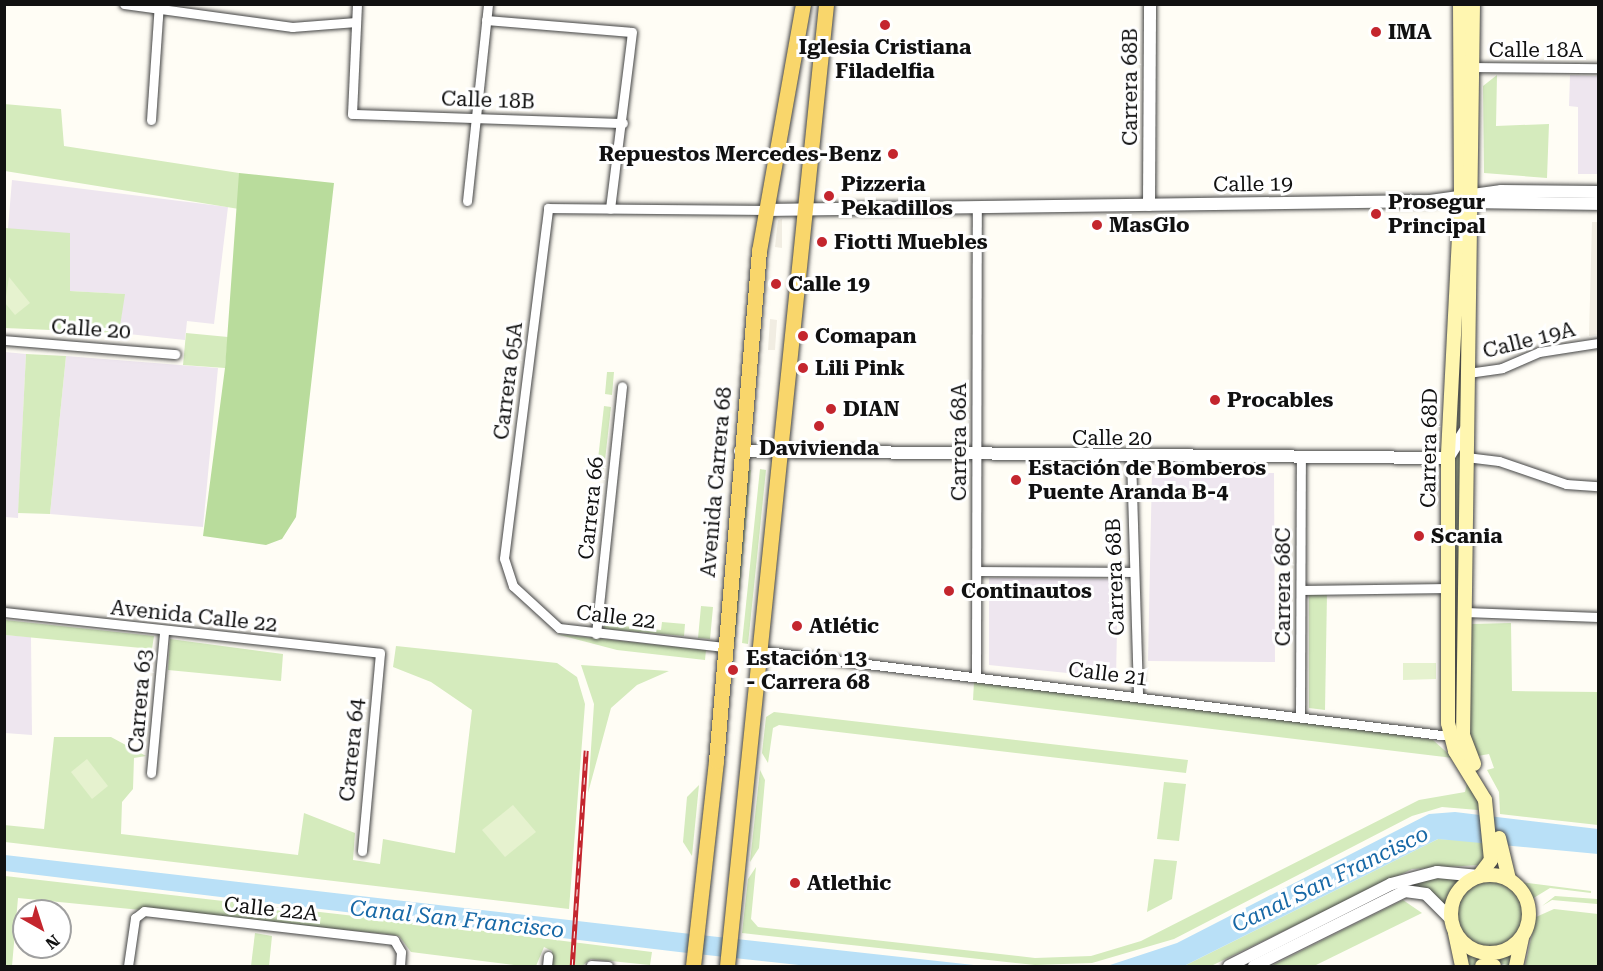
<!DOCTYPE html>
<meta charset="utf-8">
<style>
body{margin:0}
#map{position:relative;width:1603px;height:971px;overflow:hidden;background:#fffdf5;font-family:"Roboto Serif",serif}
div>[style]{position:absolute}
[style*='--x']{left:calc(var(--x)*1px);top:calc(var(--y)*1px);width:calc(var(--w)*1px);rotate:calc(var(--a)*1deg)}
.industrial>*{inset:0;background:#eee6ef}
.green>*{inset:0;background:#d5ebbd}
.round{border-radius:50%}
.forest>*{inset:0;background:#b9dc9c}
.pitch>*{inset:0;background:#e6f2cf}
.plaza>*{inset:0;background:#f1ede2}
.water>*{inset:0;background:#b9e0f7}
.roads{filter:drop-shadow(0 0 2px #444) drop-shadow(0 0 2px #444)}
.minor>*{height:9px;margin:-4.5px;padding:0 4.5px;transform-origin:4.5px;border-radius:4.5px;background:#fff}
.tertiary>*{height:12px;margin:-6px;padding:0 6px;transform-origin:6px;border-radius:6px;background:#fff}
.secondary>*{height:14px;margin:-7px;padding:0 7px;transform-origin:7px;border-radius:7px;background:#fff6b0}
.secondary>.ring{margin:-7px;padding:0;box-sizing:content-box;background:none;border:14px solid #fff6b0;border-radius:50%}
.primary>*{height:15px;margin:-7.5px;padding:0 7.5px;transform-origin:7.5px;border-radius:7.5px;background:#f9d66b}
.rail>*{height:4.5px;margin-top:-2.25px;transform-origin:0;background:repeating-linear-gradient(90deg,#fff 0 7px,#c4262e 0 14px);box-sizing:border-box;border-block:2px solid #c4262e}
.dots>*{width:16px;height:16px;translate:-50% -50%;box-sizing:border-box;border:3px solid #fff;border-radius:50%}
span{translate:-50% -50%;white-space:nowrap;text-align:center;line-height:1.15;-webkit-text-stroke:6px #fff;paint-order:stroke}
.poi-label{font-size:21px;color:#111;font-weight:700}
.left{translate:0 -50%;text-align:left}
.right{translate:-100% -50%;text-align:right}
.street-label{font-size:21px;color:#111}
.water-label{font-size:22px;color:#1768a6;font-style:italic}
.frame{position:absolute;inset:0;border:6px solid #111;pointer-events:none}
.north{position:absolute;left:12px;top:899px;width:60px;height:60px;box-sizing:border-box;background:#fff;border:2px solid #a0a0a0;border-radius:50%;rotate:141deg;font-size:16px;font-weight:700;line-height:24px;text-align:center;color:#111}
.north::after{content:'';display:block;margin:auto;width:21px;height:27px;background:#c4262e;clip-path:polygon(50% 0,100% 100%,50% 72%,0 100%)}
</style>
<div id="map">
<div class="industrial">
<i style="clip-path:polygon(1570px 75px,1598px 76px,1598px 174px,1578px 174px,1578px 107px,1569px 106px)"></i>
<i style="clip-path:polygon(12px 180px,228px 207px,214px 324px,187px 321px,185px 340px,119px 333px,124px 294px,70px 291px,8px 228px)"></i>
<i style="clip-path:polygon(5px 352px,26px 354px,18px 518px,5px 517px)"></i>
<i style="clip-path:polygon(66px 356px,218px 368px,203px 527px,50px 514px)"></i>
<i style="clip-path:polygon(1152px 470px,1274px 473px,1275px 662px,1148px 661px)"></i>
<i style="clip-path:polygon(989px 578px,1118px 579px,1116px 678px,989px 665px)"></i>
<i style="clip-path:polygon(4px 635px,31px 637px,32px 735px,5px 733px)"></i>
</div>
<div class="green">
<i style="clip-path:polygon(1497px 75px,1496px 126px,1549px 124px,1547px 178px,1484px 173px,1483px 86px)"></i>
<i style="clip-path:polygon(4px 104px,61px 109px,64px 146px,239px 173px,239px 209px,5px 171px)"></i>
<i style="clip-path:polygon(1463px 221px,1462px 422px,1455px 432px)"></i>
<i style="clip-path:polygon(5px 228px,70px 233px,70px 291px,125px 294px,119px 333px,5px 328px)"></i>
<i style="clip-path:polygon(186px 333px,228px 337px,225px 368px,183px 365px)"></i>
<i style="clip-path:polygon(26px 354px,66px 356px,50px 514px,18px 513px)"></i>
<i style="clip-path:polygon(607px 372px,614px 372px,612px 395px,605px 394px)"></i>
<i style="clip-path:polygon(604px 406px,611px 407px,604px 469px,597px 468px)"></i>
<i style="clip-path:polygon(1462px 445px,1458px 740px,1454px 743px,1453px 463px)"></i>
<i style="clip-path:polygon(760px 469px,766px 470px,748px 644px,742px 643px)"></i>
<i style="clip-path:polygon(744px 470px,751px 470px,735px 642px,733px 642px)"></i>
<i style="clip-path:polygon(1309px 593px,1327px 593px,1325px 710px,1309px 708px)"></i>
<i style="clip-path:polygon(701px 606px,713px 607px,710px 639px,698px 638px)"></i>
<i style="clip-path:polygon(5px 620px,154px 636px,152px 649px,5px 635px)"></i>
<i style="clip-path:polygon(662px 622px,685px 624px,684px 636px,603px 629px,604px 624px,661px 630px)"></i>
<i style="clip-path:polygon(1511px 623px,1512px 691px,1598px 692px,1598px 825px,1500px 814px,1499px 792px,1487px 770px,1494px 768px,1489px 754px,1478px 756px,1470px 739px,1472px 624px)"></i>
<i style="clip-path:polygon(556px 634px,706px 650px,705px 660px,617px 650px)"></i>
<i style="clip-path:polygon(170px 639px,283px 654px,281px 681px,168px 670px)"></i>
<i style="clip-path:polygon(396px 646px,557px 663px,577px 677px,585px 704px,569px 909px,5px 842px,4px 825px,44px 829px,54px 737px,111px 737px,146px 756px,134px 758px,133px 789px,122px 802px,121px 834px,298px 855px,304px 813px,355px 833px,353px 860px,380px 864px,383px 839px,455px 853px,472px 710px,431px 682px,393px 667px)"></i>
<i style="clip-path:polygon(581px 665px,669px 671px,637px 685px,611px 708px,588px 793px,594px 704px)"></i>
<i style="clip-path:polygon(974px 682px,1389px 733px,1433px 740px,1453px 758px,973px 700px)"></i>
<i style="clip-path:polygon(774px 712px,1188px 760px,1186px 773px,779px 725px,773px 728px,768px 763px,762px 753px,766px 717px)"></i>
<i style="clip-path:polygon(760px 770px,765px 780px,759px 848px,750px 862px)"></i>
<i style="clip-path:polygon(1164px 782px,1186px 784px,1179px 841px,1157px 839px)"></i>
<i style="clip-path:polygon(1467px 783px,1478px 798px,1478px 810px,1442px 807px,1412px 816px,1174px 939px,1092px 963px,1035px 965px,742px 933px,748px 879px,756px 867px,751px 919px,758px 927px,1035px 958px,1091px 956px,1141px 941px,1419px 800px,1465px 792px)"></i>
<i style="clip-path:polygon(699px 785px,692px 856px,683px 842px,687px 797px)"></i>
<i style="clip-path:polygon(1438px 839px,1486px 841px,1488px 853px,1479px 865px,1412px 869px,1211px 966px,1184px 966px)"></i>
<i style="clip-path:polygon(1154px 859px,1177px 861px,1172px 899px,1147px 912px)"></i>
<i style="clip-path:polygon(5px 876px,460px 928px,652px 952px,650px 965px,591px 959px,582px 966px,552px 966px,552px 951px,544px 947px,536px 966px,522px 966px,411px 952px,399px 936px,387px 934px,18px 898px,12px 966px,5px 966px)"></i>
<i style="clip-path:polygon(1437px 878px,1466px 879px,1449px 897px,1447px 909px,1424px 889px,1397px 889px,1239px 966px,1396px 887px)"></i>
<i class="round" style="left:1455px;top:879px;width:70px;height:70px"></i>
<i style="clip-path:polygon(1521px 882px,1591px 891px,1591px 893px,1550px 888px,1532px 899px)"></i>
<i style="clip-path:polygon(1555px 896px,1597px 899px,1597px 904px,1552px 900px,1542px 906px)"></i>
<i style="clip-path:polygon(1403px 900px,1422px 913px,1314px 966px,1271px 966px)"></i>
<i style="clip-path:polygon(1554px 909px,1598px 914px,1598px 966px,1525px 966px,1536px 917px)"></i>
<i style="clip-path:polygon(255px 933px,272px 936px,269px 966px,251px 966px)"></i>
<i style="clip-path:polygon(1460px 949px,1486px 959px,1515px 951px,1511px 966px,1495px 962px,1465px 966px)"></i>
</div>
<div class="forest">
<i style="clip-path:polygon(239px 173px,334px 183px,296px 517px,282px 539px,266px 545px,203px 536px,225px 368px)"></i>
</div>
<div class="pitch">
<i style="clip-path:polygon(9px 277px,30px 303px,15px 315px,5px 303px)"></i>
<i style="clip-path:polygon(1403px 663px,1436px 663px,1436px 679px,1403px 680px)"></i>
<i style="clip-path:polygon(87px 759px,108px 786px,92px 799px,71px 772px)"></i>
<i style="clip-path:polygon(513px 805px,536px 832px,505px 857px,482px 830px)"></i>
</div>
<div class="plaza">
<i style="clip-path:polygon(782px 219px,782px 248px,775px 247px,778px 220px)"></i>
<i style="clip-path:polygon(1592px 222px,1598px 222px,1598px 335px,1589px 336px)"></i>
<i style="clip-path:polygon(770px 319px,777px 320px,775px 350px,768px 350px)"></i>
</div>
<div class="water">
<i style="clip-path:polygon(1455px 812px,1598px 829px,1598px 854px,1438px 839px,1184px 966px,1107px 966px,1177px 943px,1429px 814px)"></i>
<i style="clip-path:polygon(5px 855px,682px 933px,983px 966px,808px 966px,679px 952px,5px 871px)"></i>
</div>
<div class="roads">
<div class="minor">
<i style="--x:124;--y:4;--w:170;--a:7.8"></i>
<i style="--x:292;--y:27;--w:64;--a:-4.5"></i>
<i style="--x:357;--y:4;--w:110;--a:92.6"></i>
<i style="--x:352;--y:114;--w:271;--a:1.9"></i>
<i style="--x:486;--y:20;--w:146;--a:4.7"></i>
<i style="--x:632;--y:32;--w:178;--a:97.1"></i>
<i style="--x:1473;--y:67;--w:125;--a:0.5"></i>
<i style="--x:151;--y:120;--w:116;--a:-86.1"></i>
<i style="--x:467;--y:201;--w:198;--a:-83.9"></i>
<i style="--x:4;--y:340;--w:172;--a:4.7"></i>
<i style="--x:1468;--y:373;--w:34;--a:-8"></i>
<i style="--x:1502;--y:368;--w:40;--a:-23.4"></i>
<i style="--x:1539;--y:352;--w:60;--a:-8.7"></i>
<i style="--x:1131;--y:457;--w:239;--a:88.3"></i>
<i style="--x:1466;--y:457;--w:33;--a:7"></i>
<i style="--x:1499;--y:461;--w:71;--a:18.9"></i>
<i style="--x:1566;--y:484;--w:32;--a:4"></i>
<i style="--x:977;--y:571;--w:156;--a:0.4"></i>
<i style="--x:1301;--y:590;--w:148;--a:-0.8"></i>
<i style="--x:4;--y:612;--w:378;--a:6.2"></i>
<i style="--x:380;--y:653;--w:199;--a:95.2"></i>
<i style="--x:1465;--y:612;--w:133;--a:2.2"></i>
<i style="--x:596;--y:634;--w:249;--a:-84"></i>
<i style="--x:724;--y:647;--w:166;--a:-173.4"></i>
<i style="--x:559;--y:628;--w:62;--a:-137.6"></i>
<i style="--x:513;--y:586;--w:29;--a:-108"></i>
<i style="--x:504;--y:558;--w:353;--a:-82.8"></i>
<i style="--x:548;--y:208;--w:217;--a:0.5"></i>
<i style="--x:762;--y:651;--w:692;--a:7.05"></i>
<i style="--x:976;--y:677;--w:470;--a:-89.9"></i>
<i style="--x:1300;--y:716;--w:258;--a:-89.8"></i>
<i style="--x:151;--y:773;--w:142;--a:-84.7"></i>
<i style="--x:591;--y:965;--w:17;--a:3"></i>
<i style="--x:128;--y:966;--w:49;--a:-81.7"></i>
<i style="--x:135;--y:918;--w:11;--a:-38"></i>
<i style="--x:144;--y:911;--w:252;--a:6.6"></i>
<i style="--x:394;--y:940;--w:14;--a:60"></i>
<i style="--x:401;--y:952;--w:14;--a:94"></i>
<i style="--x:547;--y:966;--w:10;--a:-84"></i>
</div>
<div class="tertiary">
<i style="--x:1474;--y:202;--w:124;--a:0.9"></i>
<i style="--x:1149;--y:205;--w:201;--a:-89.7"></i>
<i style="--x:765;--y:210;--w:665;--a:-0.78"></i>
<i style="--x:1430;--y:201;--w:72;--a:-8"></i>
<i style="--x:1501;--y:191;--w:97;--a:0.6"></i>
<i style="--x:740;--y:451;--w:708;--a:0.57"></i>
<i style="--x:1448;--y:458;--w:36;--a:-58"></i>
<i style="--x:1229;--y:966;--w:182;--a:-26.8"></i>
<i style="--x:1391;--y:884;--w:48;--a:-14.6"></i>
<i style="--x:1437;--y:872;--w:42;--a:5.4"></i>
<i style="--x:1254;--y:966;--w:169;--a:-26.4"></i>
<i style="--x:1405;--y:891;--w:21;--a:8"></i>
<i style="--x:1426;--y:894;--w:35;--a:45"></i>
</div>
<div class="secondary">
<i style="--x:1460;--y:4;--w:193;--a:89.7"></i>
<i style="--x:1461;--y:197;--w:261;--a:92.9"></i>
<i style="--x:1448;--y:458;--w:265;--a:90"></i>
<i style="--x:1448;--y:723;--w:29;--a:76"></i>
<i style="--x:1455;--y:751;--w:57;--a:58.5"></i>
<i style="--x:1485;--y:800;--w:60;--a:84.3"></i>
<i style="--x:1491;--y:860;--w:20;--a:127"></i>
<i style="--x:1473;--y:4;--w:731;--a:90.78"></i>
<i style="--x:1463;--y:735;--w:31;--a:69"></i>
<i style="--x:1499;--y:838;--w:42;--a:76.3"></i>
<i class="ring" style="left:1451px;top:875px;width:64px;height:64px"></i>
<i style="--x:1455;--y:933;--w:34;--a:78"></i>
<i style="--x:1482;--y:966;--w:12;--a:0"></i>
<i style="--x:1516;--y:966;--w:29;--a:-78"></i>
</div>
<div class="primary">
<i style="--x:693;--y:966;--w:206;--a:-83.6"></i>
<i style="--x:716;--y:761;--w:512;--a:-85.18"></i>
<i style="--x:759;--y:251;--w:251;--a:-79.9"></i>
<i style="--x:727;--y:966;--w:967;--a:-84.12"></i>
</div>
</div>
<div class="rail">
<i style="--x:572;--y:966;--w:216;--a:-86.3"></i>
</div>
<div class="dots">
<i style="left:885px;top:25px;background:#c4262e"></i>
<i style="left:1376px;top:32px;background:#c4262e"></i>
<i style="left:893px;top:154px;background:#c4262e"></i>
<i style="left:829px;top:196px;background:#c4262e"></i>
<i style="left:1376px;top:214px;background:#c4262e"></i>
<i style="left:1097px;top:225px;background:#c4262e"></i>
<i style="left:822px;top:242px;background:#c4262e"></i>
<i style="left:776px;top:284px;background:#c4262e"></i>
<i style="left:803px;top:336px;background:#c4262e"></i>
<i style="left:803px;top:368px;background:#c4262e"></i>
<i style="left:1215px;top:400px;background:#c4262e"></i>
<i style="left:831px;top:409px;background:#c4262e"></i>
<i style="left:819px;top:426px;background:#c4262e"></i>
<i style="left:1016px;top:480px;background:#c4262e"></i>
<i style="left:1419px;top:536px;background:#c4262e"></i>
<i style="left:949px;top:591px;background:#c4262e"></i>
<i style="left:797px;top:626px;background:#c4262e"></i>
<i style="left:733px;top:670px;background:#c4262e"></i>
<i style="left:795px;top:883px;background:#c4262e"></i>
</div>
<div class="poi-label">
<span class="left" style="left:1388px;top:32px">IMA</span>
<span style="left:885px;top:59px">Iglesia Cristiana<br>Filadelfia</span>
<span class="right" style="left:881px;top:154px">Repuestos Mercedes-Benz</span>
<span class="left" style="left:841px;top:196px">Pizzeria<br>Pekadillos</span>
<span class="left" style="left:1388px;top:214px">Prosegur<br>Principal</span>
<span class="left" style="left:1109px;top:225px">MasGlo</span>
<span class="left" style="left:834px;top:242px">Fiotti Muebles</span>
<span class="left" style="left:788px;top:284px">Calle 19</span>
<span class="left" style="left:815px;top:336px">Comapan</span>
<span class="left" style="left:815px;top:368px">Lili Pink</span>
<span class="left" style="left:1227px;top:400px">Procables</span>
<span class="left" style="left:843px;top:409px">DIAN</span>
<span style="left:819px;top:448px">Davivienda</span>
<span class="left" style="left:1028px;top:480px">Estación de Bomberos<br>Puente Aranda B-4</span>
<span class="left" style="left:1431px;top:536px">Scania</span>
<span class="left" style="left:961px;top:591px">Continautos</span>
<span class="left" style="left:809px;top:626px">Atlétic</span>
<span class="left" style="left:746px;top:670px">Estación 13<br>- Carrera 68</span>
<span class="left" style="left:807px;top:883px">Atlethic</span>
</div>
<div class="street-label">
<span style="left:1536px;top:50px">Calle 18A</span>
<span style="left:1130px;top:87px;rotate:-90deg">Carrera 68B</span>
<span style="left:488px;top:100px;rotate:2deg">Calle 18B</span>
<span style="left:1253px;top:184px;rotate:-1deg">Calle 19</span>
<span style="left:91px;top:329px;rotate:4deg">Calle 20</span>
<span style="left:1529px;top:340px;rotate:-14deg">Calle 19A</span>
<span style="left:508px;top:381px;rotate:-83deg">Carrera 65A</span>
<span style="left:1112px;top:438px">Calle 20</span>
<span style="left:959px;top:442px;rotate:-90deg">Carrera 68A</span>
<span style="left:1429px;top:448px;rotate:-89deg">Carrera 68D</span>
<span style="left:716px;top:482px;rotate:-85deg">Avenida Carrera 68</span>
<span style="left:591px;top:508px;rotate:-84deg">Carrera 66</span>
<span style="left:1115px;top:577px;rotate:-92deg">Carrera 68B</span>
<span style="left:1283px;top:587px;rotate:-90deg">Carrera 68C</span>
<span style="left:194px;top:616px;rotate:6deg">Avenida Calle 22</span>
<span style="left:616px;top:617px;rotate:7deg">Calle 22</span>
<span style="left:1108px;top:674px;rotate:7deg">Calle 21</span>
<span style="left:140px;top:701px;rotate:-85deg">Carrera 63</span>
<span style="left:352px;top:750px;rotate:-84deg">Carrera 64</span>
<span style="left:271px;top:909px;rotate:6deg">Calle 22A</span>
</div>
<div class="water-label">
<span style="left:1330px;top:879px;rotate:-26deg">Canal San Francisco</span>
<span style="left:457px;top:919px;rotate:6deg">Canal San Francisco</span>
</div>
<div class="frame"></div>
<div class="north">N</div>
</div>
